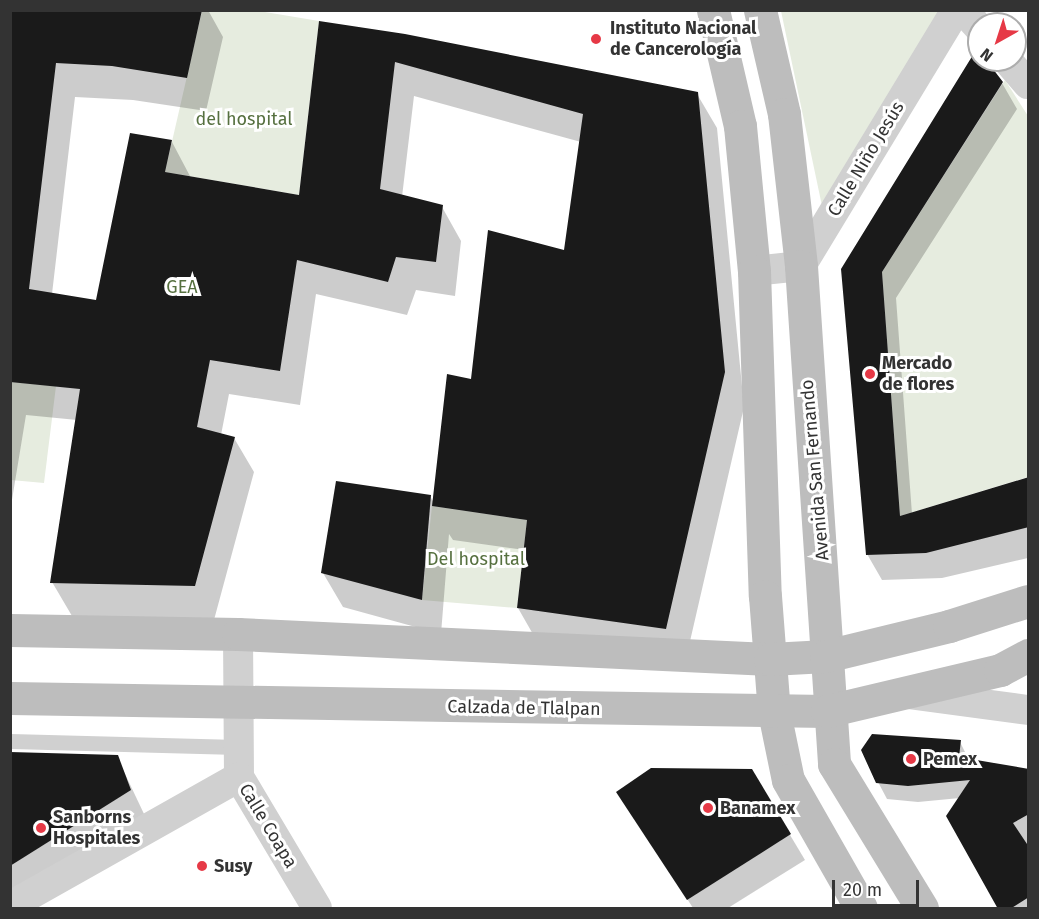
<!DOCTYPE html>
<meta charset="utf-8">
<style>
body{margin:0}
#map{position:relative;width:1039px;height:919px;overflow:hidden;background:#fff;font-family:"Fira Sans",sans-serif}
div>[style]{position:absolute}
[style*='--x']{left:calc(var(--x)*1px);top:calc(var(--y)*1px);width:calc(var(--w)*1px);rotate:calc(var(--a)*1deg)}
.green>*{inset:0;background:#e6ecdf}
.shadow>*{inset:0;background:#0003}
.building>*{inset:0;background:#1a1a1a}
.lane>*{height:15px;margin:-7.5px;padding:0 7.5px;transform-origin:7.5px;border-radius:7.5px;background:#d0d0d0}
.street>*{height:30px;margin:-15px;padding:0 15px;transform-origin:15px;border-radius:15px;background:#d0d0d0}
.secondary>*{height:33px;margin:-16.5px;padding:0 16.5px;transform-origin:16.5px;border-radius:16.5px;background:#bdbdbd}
.dots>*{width:16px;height:16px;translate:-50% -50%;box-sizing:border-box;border:3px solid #fff;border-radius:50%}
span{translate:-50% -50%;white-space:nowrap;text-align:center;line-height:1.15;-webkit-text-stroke:6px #fff;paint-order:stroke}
.poi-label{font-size:18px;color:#333;font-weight:700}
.left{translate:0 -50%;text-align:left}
.park-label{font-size:18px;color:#56703f}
.street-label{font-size:18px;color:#333}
.frame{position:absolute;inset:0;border:12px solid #333;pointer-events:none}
.north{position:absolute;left:967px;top:12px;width:60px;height:60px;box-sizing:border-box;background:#fff;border:2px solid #adadad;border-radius:50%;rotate:219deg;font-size:16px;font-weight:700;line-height:24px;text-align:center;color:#333}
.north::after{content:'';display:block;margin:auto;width:21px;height:27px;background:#e63946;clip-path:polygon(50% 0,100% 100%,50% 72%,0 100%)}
.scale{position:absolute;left:832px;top:880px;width:87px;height:27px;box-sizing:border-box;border:3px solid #333;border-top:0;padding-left:8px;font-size:18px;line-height:21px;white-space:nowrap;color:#333;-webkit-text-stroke:4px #fff;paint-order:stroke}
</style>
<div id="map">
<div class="green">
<i style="clip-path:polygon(202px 11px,259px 11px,319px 21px,299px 195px,165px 172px)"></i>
<i style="clip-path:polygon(781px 11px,943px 11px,822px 206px)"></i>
<i style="clip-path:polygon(1005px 80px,1028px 116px,1028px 477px,900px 516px,882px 272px)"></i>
<i style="clip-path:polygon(10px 382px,56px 386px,44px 483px,11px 480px)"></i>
<i style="clip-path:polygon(432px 506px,527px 520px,517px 608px,422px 600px)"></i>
</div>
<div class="shadow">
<i style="clip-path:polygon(10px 10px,208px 10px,223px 37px,206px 111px,133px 100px,75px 97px,52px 294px,97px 302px,172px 142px,191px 178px,301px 197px,321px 23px,697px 94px,717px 128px,744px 407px,685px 663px,538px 643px,518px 608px,525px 550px,453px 540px,449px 534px,441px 634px,343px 607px,323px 573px,430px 496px,434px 503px,472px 381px,565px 252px,581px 142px,414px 96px,402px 197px,442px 207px,461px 241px,455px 296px,416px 290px,407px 315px,316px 294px,300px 405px,229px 394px,221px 435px,234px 438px,254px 472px,214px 620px,72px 616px,52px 582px,77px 420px,26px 415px,10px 512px)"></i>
<i style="clip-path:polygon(977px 53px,1002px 83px,1017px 109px,896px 298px,912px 514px,1028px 479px,1028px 558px,942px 578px,882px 580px,867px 554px,842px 269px)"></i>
<i style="clip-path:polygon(960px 742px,969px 760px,1028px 776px,1028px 908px,1000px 908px,960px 798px,918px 802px,887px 799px,878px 782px)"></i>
<i style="clip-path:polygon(10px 753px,117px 757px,145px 816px,10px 900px)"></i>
<i style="clip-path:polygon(751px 770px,805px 860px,728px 908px,693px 908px,618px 792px)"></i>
</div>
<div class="building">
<i style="clip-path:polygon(10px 10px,202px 10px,187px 78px,112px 66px,56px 63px,29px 289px,96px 300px,130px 133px,172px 140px,165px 172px,299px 195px,319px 21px,405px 34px,698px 92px,725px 372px,666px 629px,517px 608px,527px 520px,432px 506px,447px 374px,471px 379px,488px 230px,564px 250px,583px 114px,395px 62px,380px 189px,443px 205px,436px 262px,396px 257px,388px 282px,297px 260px,280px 371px,210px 360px,197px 427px,235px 437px,195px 586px,50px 583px,80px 389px,10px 382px)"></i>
<i style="clip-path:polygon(976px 50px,979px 60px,986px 60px,1003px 82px,882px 272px,900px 516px,1029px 477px,1029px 527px,926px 553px,866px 555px,841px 269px)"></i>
<i style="clip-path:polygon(336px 481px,431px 495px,422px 600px,321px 573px)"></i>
<i style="clip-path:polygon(872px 734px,961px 740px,959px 757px,1029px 769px,1029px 814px,1013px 823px,1029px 847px,1029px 897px,1010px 909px,998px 909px,946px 816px,970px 780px,908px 786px,876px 783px,861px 750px)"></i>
<i style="clip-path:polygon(10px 752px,118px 755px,131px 790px,10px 866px)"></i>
<i style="clip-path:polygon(651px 768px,752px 769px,791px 834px,687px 900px,616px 792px)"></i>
</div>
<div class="lane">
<i style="--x:10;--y:741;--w:228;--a:1.5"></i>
</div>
<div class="street">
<i style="--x:963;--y:10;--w:24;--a:48"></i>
<i style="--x:1007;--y:60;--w:32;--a:49"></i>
<i style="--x:754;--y:271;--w:47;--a:-6.1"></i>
<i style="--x:801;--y:266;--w:299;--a:-58.8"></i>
<i style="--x:238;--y:634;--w:143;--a:89.6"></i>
<i style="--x:239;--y:777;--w:152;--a:59.2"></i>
<i style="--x:908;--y:694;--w:121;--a:7.6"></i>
<i style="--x:10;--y:906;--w:263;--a:-29.4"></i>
</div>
<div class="secondary">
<i style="--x:713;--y:10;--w:119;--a:76.9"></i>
<i style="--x:740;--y:126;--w:146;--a:84.5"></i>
<i style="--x:754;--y:271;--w:325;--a:88.1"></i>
<i style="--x:765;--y:596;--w:116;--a:85.6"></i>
<i style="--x:774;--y:712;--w:69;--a:78.4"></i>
<i style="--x:788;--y:780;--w:147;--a:60.3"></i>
<i style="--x:760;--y:10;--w:107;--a:77"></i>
<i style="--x:784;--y:114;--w:153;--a:83.6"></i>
<i style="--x:801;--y:266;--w:499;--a:86.2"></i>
<i style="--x:834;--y:764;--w:169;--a:58.6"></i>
<i style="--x:10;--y:630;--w:228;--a:1"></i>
<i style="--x:238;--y:634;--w:533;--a:2.69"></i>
<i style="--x:770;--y:659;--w:56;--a:-3.1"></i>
<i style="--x:826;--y:656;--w:127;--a:-13.7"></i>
<i style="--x:949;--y:626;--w:83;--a:-17.6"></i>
<i style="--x:10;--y:698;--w:817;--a:0.91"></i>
<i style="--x:827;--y:711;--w:178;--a:-13.3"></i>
<i style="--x:1000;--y:670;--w:32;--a:-28"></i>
</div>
<div class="dots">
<i style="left:596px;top:39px;background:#e63946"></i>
<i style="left:870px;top:374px;background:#e63946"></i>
<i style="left:911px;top:759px;background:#e63946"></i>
<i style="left:708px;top:808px;background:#e63946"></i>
<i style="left:41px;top:828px;background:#e63946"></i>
<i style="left:202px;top:866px;background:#e63946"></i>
</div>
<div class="poi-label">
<span class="left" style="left:610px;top:39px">Instituto Nacional<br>de Cancerología</span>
<span class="left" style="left:882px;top:374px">Mercado<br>de flores</span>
<span class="left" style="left:923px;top:759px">Pemex</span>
<span class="left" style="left:720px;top:808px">Banamex</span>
<span class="left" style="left:53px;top:828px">Sanborns<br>Hospitales</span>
<span class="left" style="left:214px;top:866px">Susy</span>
</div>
<div class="park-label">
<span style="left:244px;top:119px">del hospital</span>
<span style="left:182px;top:287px">GEA</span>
<span style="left:476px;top:559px">Del hospital</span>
</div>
<div class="street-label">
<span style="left:866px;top:159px;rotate:-59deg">Calle Niño Jesús</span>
<span style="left:815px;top:470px;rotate:-95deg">Avenida San Fernando</span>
<span style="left:524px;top:708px;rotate:1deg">Calzada de Tlalpan</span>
<span style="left:268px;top:826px;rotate:59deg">Calle Coapa</span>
</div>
<div class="frame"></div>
<div class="north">N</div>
<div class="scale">20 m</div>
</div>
